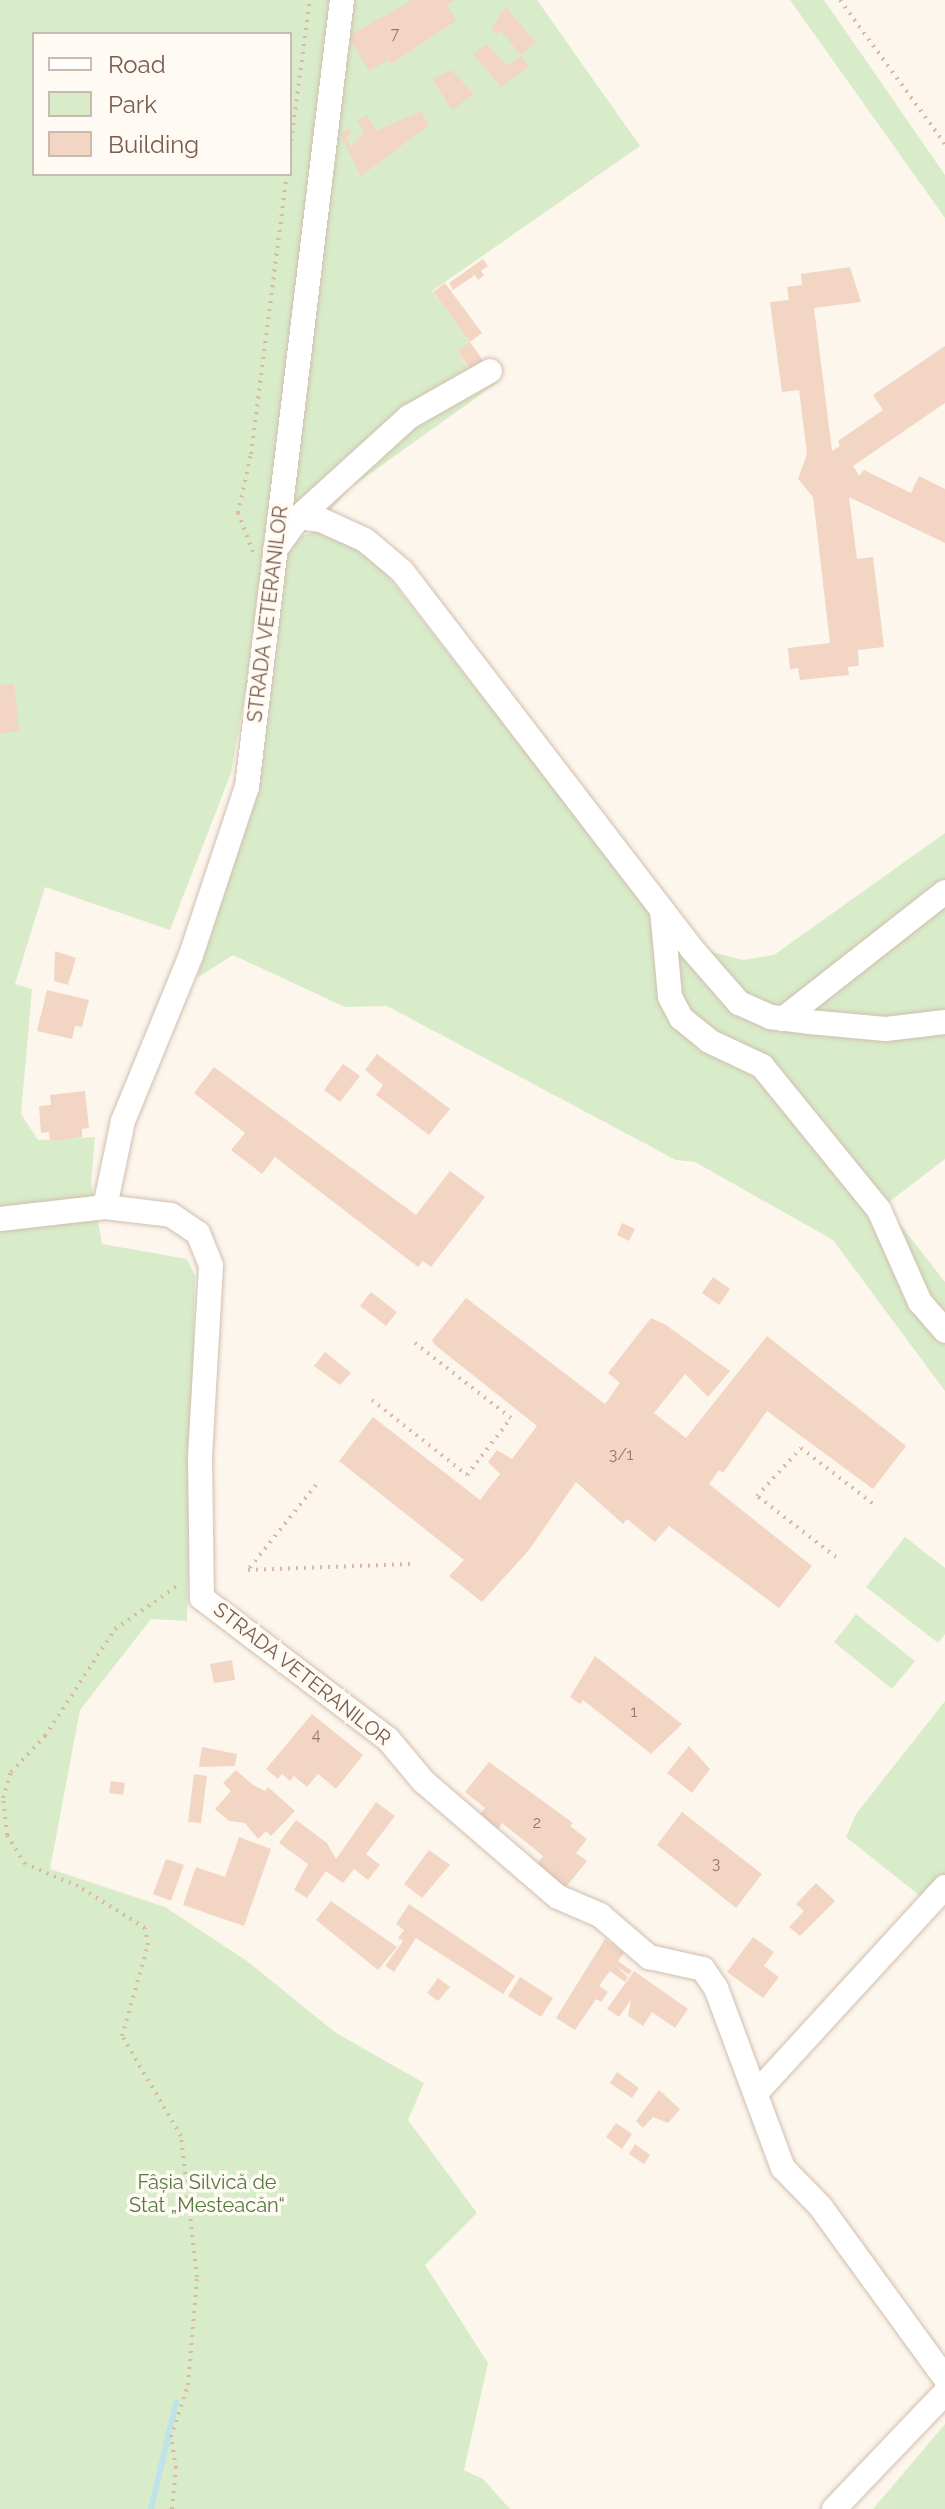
<!DOCTYPE html>
<meta charset="utf-8">
<style>
body{margin:0}
#map{position:relative;width:945px;height:2509px;overflow:hidden;background:#fdf6ec;font-family:Raleway,sans-serif}
div>[style]{position:absolute}
[style*='--x']{left:calc(var(--x)*1px);top:calc(var(--y)*1px);width:calc(var(--w)*1px);rotate:calc(var(--a)*1deg)}
.green>*{inset:0;background:#d8ecc9}
.stream>*{height:6px;margin:-3px;padding:0 3px;transform-origin:3px;border-radius:3px;background:#bfe3e8}
.building>*{inset:0;background:#f3d5c3}
.path>*{height:4px;margin-top:-2px;transform-origin:0;background:repeating-linear-gradient(90deg,#d9b8a5 0 2px,transparent 0 8px)}
.roads{filter:drop-shadow(0 0 2px #d1beb0) drop-shadow(0 0 2px #d1beb0)}
.minor>*{height:24px;margin:-12px;padding:0 12px;transform-origin:12px;border-radius:12px;background:#fff}
span{translate:-50% -50%;white-space:nowrap;text-align:center;line-height:1.15;-webkit-text-stroke:7px #fffaf3;paint-order:stroke}
.number-label{font-size:16px;color:#987a6a}
.number-label span{-webkit-text-stroke-width:0}
.street-label{font-size:20px;color:#7a5c4d}
.park-label{font-size:20px;color:#537a41}
.legend{position:absolute;left:32px;top:32px;width:260px;height:144px;box-sizing:border-box;background:#fffaf3;border:2px solid #cabbb1;margin:0;padding:10px 14px;list-style:none;font-size:24px;color:#7a5c4d}
.legend li{display:flex;align-items:center;gap:16px;height:40px}
.legend b{width:40px;border:2px solid #cabbb1}
</style>
<div id="map">
<div class="green">
<i style="clip-path:polygon(evenodd,0 0,333px 0,258px 621px,231px 773px,170px 930px,45px 887px,15px 984px,32px 989px,21px 1114px,38px 1140px,95px 1137px,91px 1183px,102px 1244px,187px 1259px,195px 1276px,187px 1621px,151px 1619px,80px 1710px,50px 1869px,165px 1907px,247px 1961px,336px 2033px,424px 2083px,408px 2120px,477px 2213px,425px 2265px,488px 2363px,464px 2470px,483px 2479px,510px 2509px,0 2509px,0 0,34px 34px,290px 34px,290px 174px,34px 174px,34px 34px)"></i>
<i style="clip-path:polygon(351px 0,537px 0,640px 146px,432px 291px,470px 342px,457px 351px,470px 371px,484px 362px,498px 382px,350px 488px,331px 510px,293px 502px)"></i>
<i style="clip-path:polygon(790px 0,824px 0,831px 10px,945px 175px,945px 218px)"></i>
<i style="clip-path:polygon(322px 529px,376px 561px,653px 915px,701px 949px,743px 960px,774px 955px,945px 833px,945px 1159px,885px 1205px,945px 1282px,945px 1391px,833px 1240px,695px 1162px,676px 1160px,387px 1006px,345px 1007px,233px 955px,197px 978px,258px 788px,284px 561px,296px 538px)"></i>
<i style="clip-path:polygon(905px 1537px,945px 1568px,945px 1634px,938px 1643px,866px 1587px)"></i>
<i style="clip-path:polygon(856px 1614px,915px 1661px,892px 1689px,834px 1642px)"></i>
<i style="clip-path:polygon(945px 1701px,945px 1875px,924px 1899px,846px 1837px,856px 1814px)"></i>
<i style="clip-path:polygon(945px 2424px,945px 2509px,873px 2509px)"></i>
</div>
<div class="stream">
<i style="--x:151;--y:2509;--w:109;--a:-76.7"></i>
</div>
<div class="building">
<i style="clip-path:polygon(412px 0,454px 0,447px 4px,456px 21px,391px 64px,388px 60px,369px 71px,348px 36px)"></i>
<i style="clip-path:polygon(506px 7px,536px 43px,521px 55px,501px 31px,496px 34px,491px 28px)"></i>
<i style="clip-path:polygon(486px 44px,508px 66px,521px 56px,529px 66px,501px 87px,473px 54px)"></i>
<i style="clip-path:polygon(451px 70px,474px 94px,452px 110px,432px 79px)"></i>
<i style="clip-path:polygon(421px 111px,429px 125px,361px 176px,340px 134px,349px 128px,352px 133px,346px 137px,351px 147px,364px 132px,357px 121px,367px 115px,376px 131px)"></i>
<i style="clip-path:polygon(483px 259px,488px 266px,481px 271px,484px 275px,478px 280px,475px 275px,453px 290px,449px 283px)"></i>
<i style="clip-path:polygon(850px 267px,861px 302px,814px 308px,832px 451px,840px 446px,838px 441px,883px 410px,873px 395px,945px 346px,945px 403px,853px 466px,859px 476px,864px 470px,911px 493px,919px 476px,945px 489px,945px 543px,849px 497px,857px 559px,873px 557px,884px 647px,858px 650px,859px 666px,848px 667px,849px 675px,800px 680px,798px 668px,790px 669px,788px 648px,830px 643px,813px 497px,798px 479px,807px 454px,799px 390px,782px 392px,770px 302px,789px 300px,787px 287px,802px 285px,801px 274px)"></i>
<i style="clip-path:polygon(445px 283px,482px 333px,470px 342px,433px 292px)"></i>
<i style="clip-path:polygon(470px 342px,484px 362px,471px 371px,457px 351px)"></i>
<i style="clip-path:polygon(14px 684px,19px 731px,0 734px,0 685px)"></i>
<i style="clip-path:polygon(55px 951px,76px 958px,68px 985px,54px 981px)"></i>
<i style="clip-path:polygon(47px 990px,89px 1000px,82px 1027px,75px 1026px,72px 1039px,37px 1031px)"></i>
<i style="clip-path:polygon(377px 1054px,450px 1109px,429px 1135px,376px 1095px,383px 1085px,365px 1070px)"></i>
<i style="clip-path:polygon(343px 1064px,360px 1076px,340px 1102px,324px 1090px)"></i>
<i style="clip-path:polygon(214px 1067px,416px 1215px,450px 1171px,485px 1197px,431px 1267px,423px 1261px,418px 1267px,275px 1157px,262px 1174px,231px 1150px,245px 1133px,194px 1093px)"></i>
<i style="clip-path:polygon(85px 1091px,89px 1128px,82px 1129px,82px 1137px,50px 1141px,49px 1132px,41px 1133px,39px 1106px,51px 1105px,50px 1095px)"></i>
<i style="clip-path:polygon(622px 1223px,635px 1229px,629px 1241px,617px 1235px)"></i>
<i style="clip-path:polygon(713px 1277px,730px 1289px,719px 1305px,702px 1293px)"></i>
<i style="clip-path:polygon(371px 1292px,397px 1312px,386px 1326px,360px 1306px)"></i>
<i style="clip-path:polygon(466px 1298px,605px 1404px,620px 1383px,608px 1373px,651px 1318px,666px 1325px,730px 1371px,708px 1397px,685px 1374px,654px 1413px,686px 1438px,767px 1336px,906px 1446px,873px 1489px,767px 1411px,723px 1473px,719px 1470px,709px 1484px,812px 1566px,779px 1608px,669px 1526px,655px 1542px,627px 1519px,623px 1524px,576px 1482px,529px 1550px,482px 1602px,449px 1576px,464px 1560px,339px 1461px,373px 1417px,480px 1500px,500px 1474px,488px 1462px,497px 1450px,512px 1459px,537px 1426px,435px 1345px,432px 1340px)"></i>
<i style="clip-path:polygon(325px 1352px,351px 1373px,340px 1385px,314px 1366px)"></i>
<i style="clip-path:polygon(595px 1656px,682px 1724px,651px 1754px,583px 1700px,580px 1704px,570px 1697px)"></i>
<i style="clip-path:polygon(232px 1660px,235px 1680px,214px 1683px,210px 1664px)"></i>
<i style="clip-path:polygon(312px 1714px,363px 1755px,336px 1789px,318px 1774px,307px 1787px,294px 1776px,290px 1781px,282px 1774px,278px 1779px,266px 1769px)"></i>
<i style="clip-path:polygon(689px 1746px,710px 1769px,692px 1793px,667px 1773px)"></i>
<i style="clip-path:polygon(202px 1747px,237px 1754px,235px 1766px,199px 1767px)"></i>
<i style="clip-path:polygon(489px 1762px,573px 1823px,570px 1826px,587px 1839px,576px 1853px,587px 1861px,566px 1887px,537px 1864px,543px 1856px,502px 1823px,494px 1834px,475px 1820px,485px 1808px,465px 1792px)"></i>
<i style="clip-path:polygon(236px 1770px,253px 1785px,265px 1791px,268px 1787px,295px 1811px,271px 1836px,266px 1831px,258px 1839px,245px 1823px,229px 1821px,215px 1809px,231px 1791px,223px 1783px)"></i>
<i style="clip-path:polygon(194px 1774px,207px 1776px,201px 1823px,188px 1822px)"></i>
<i style="clip-path:polygon(111px 1781px,125px 1783px,123px 1795px,109px 1793px)"></i>
<i style="clip-path:polygon(376px 1802px,395px 1816px,366px 1854px,380px 1865px,368px 1880px,354px 1869px,343px 1883px,326px 1871px,307px 1898px,294px 1890px,308px 1864px,279px 1843px,296px 1820px,327px 1843px,336px 1859px)"></i>
<i style="clip-path:polygon(682px 1812px,762px 1874px,736px 1908px,657px 1845px)"></i>
<i style="clip-path:polygon(239px 1837px,271px 1849px,244px 1926px,183px 1905px,196px 1867px,225px 1877px)"></i>
<i style="clip-path:polygon(429px 1850px,450px 1865px,422px 1898px,404px 1884px)"></i>
<i style="clip-path:polygon(166px 1859px,184px 1865px,171px 1901px,153px 1894px)"></i>
<i style="clip-path:polygon(816px 1883px,835px 1901px,800px 1936px,789px 1927px,804px 1911px,796px 1904px)"></i>
<i style="clip-path:polygon(331px 1901px,397px 1947px,378px 1970px,316px 1920px)"></i>
<i style="clip-path:polygon(409px 1904px,515px 1976px,503px 1994px,416px 1938px,394px 1972px,385px 1966px,403px 1941px,398px 1938px,404px 1930px,396px 1924px)"></i>
<i style="clip-path:polygon(753px 1937px,774px 1952px,764px 1966px,779px 1977px,763px 1998px,727px 1972px)"></i>
<i style="clip-path:polygon(605px 1939px,624px 1953px,618px 1961px,632px 1971px,629px 1975px,615px 1965px,628px 1977px,625px 1982px,610px 1971px,599px 1986px,608px 1992px,601px 2002px,596px 1999px,575px 2030px,556px 2018px)"></i>
<i style="clip-path:polygon(634px 1971px,688px 2009px,675px 2028px,652px 2012px,643px 2026px,628px 2016px,631px 2000px,619px 2017px,607px 2009px)"></i>
<i style="clip-path:polygon(520px 1977px,553px 1998px,541px 2017px,508px 1996px)"></i>
<i style="clip-path:polygon(438px 1978px,450px 1987px,438px 2001px,427px 1993px)"></i>
<i style="clip-path:polygon(617px 2072px,639px 2088px,632px 2098px,610px 2083px)"></i>
<i style="clip-path:polygon(659px 2090px,680px 2109px,668px 2123px,653px 2117px,643px 2128px,636px 2121px)"></i>
<i style="clip-path:polygon(616px 2123px,632px 2134px,622px 2149px,606px 2137px)"></i>
<i style="clip-path:polygon(635px 2144px,650px 2155px,644px 2164px,629px 2154px)"></i>
</div>
<div class="path">
<i style="--x:840;--y:0;--w:178;--a:53.9"></i>
<i style="--x:290;--y:149;--w:150;--a:-82.4"></i>
<i style="--x:253;--y:552;--w:42;--a:-111"></i>
<i style="--x:238;--y:513;--w:60;--a:-77.6"></i>
<i style="--x:251;--y:454;--w:282;--a:-82.7"></i>
<i style="--x:372;--y:1400;--w:121;--a:38.3"></i>
<i style="--x:467;--y:1475;--w:72;--a:-52.3"></i>
<i style="--x:511;--y:1418;--w:122;--a:-142"></i>
<i style="--x:316;--y:1485;--w:109;--a:128.7"></i>
<i style="--x:248;--y:1570;--w:163;--a:-2.1"></i>
<i style="--x:836;--y:1557;--w:100;--a:-142.3"></i>
<i style="--x:757;--y:1496;--w:65;--a:-47.5"></i>
<i style="--x:801;--y:1448;--w:95;--a:37.7"></i>
<i style="--x:172;--y:2509;--w:41;--a:-84.4"></i>
<i style="--x:176;--y:2468;--w:31;--a:-99"></i>
<i style="--x:171;--y:2437;--w:55;--a:-71.9"></i>
<i style="--x:188;--y:2385;--w:108;--a:-85.2"></i>
<i style="--x:197;--y:2277;--w:142;--a:-96.5"></i>
<i style="--x:181;--y:2136;--w:116;--a:-120.5"></i>
<i style="--x:122;--y:2036;--w:95;--a:-74.1"></i>
<i style="--x:148;--y:1945;--w:17;--a:-100"></i>
<i style="--x:145;--y:1928;--w:79;--a:-147.9"></i>
<i style="--x:78;--y:1886;--w:57;--a:-157.5"></i>
<i style="--x:25;--y:1864;--w:34;--a:-122"></i>
<i style="--x:7;--y:1835;--w:37;--a:-96"></i>
<i style="--x:3;--y:1798;--w:27;--a:-73"></i>
<i style="--x:11;--y:1772;--w:50;--a:-46.6"></i>
<i style="--x:45;--y:1736;--w:128;--a:-56.8"></i>
<i style="--x:115;--y:1629;--w:79;--a:-34.7"></i>
</div>
<div class="roads">
<div class="minor">
<i style="--x:299;--y:517;--w:149;--a:-42.3"></i>
<i style="--x:409;--y:417;--w:93;--a:-29.6"></i>
<i style="--x:275;--y:550;--w:41;--a:-54"></i>
<i style="--x:299;--y:517;--w:22;--a:8"></i>
<i style="--x:321;--y:520;--w:48;--a:24.4"></i>
<i style="--x:365;--y:540;--w:48;--a:40"></i>
<i style="--x:402;--y:571;--w:475;--a:52.5"></i>
<i style="--x:691;--y:948;--w:73;--a:48.9"></i>
<i style="--x:739;--y:1003;--w:34;--a:24"></i>
<i style="--x:770;--y:1017;--w:39;--a:7"></i>
<i style="--x:809;--y:1022;--w:77;--a:5.2"></i>
<i style="--x:886;--y:1029;--w:59;--a:-6.8"></i>
<i style="--x:662;--y:910;--w:87;--a:84.7"></i>
<i style="--x:670;--y:997;--w:24;--a:62"></i>
<i style="--x:681;--y:1018;--w:36;--a:39"></i>
<i style="--x:709;--y:1041;--w:59;--a:25.3"></i>
<i style="--x:762;--y:1066;--w:186;--a:50.9"></i>
<i style="--x:879;--y:1210;--w:101;--a:66"></i>
<i style="--x:920;--y:1302;--w:38;--a:49"></i>
<i style="--x:783;--y:1019;--w:206;--a:-38.1"></i>
<i style="--x:105;--y:1207;--w:88;--a:-78.2"></i>
<i style="--x:123;--y:1121;--w:179;--a:-67.7"></i>
<i style="--x:191;--y:955;--w:177;--a:-71.6"></i>
<i style="--x:247;--y:787;--w:793;--a:-83.12"></i>
<i style="--x:0;--y:1219;--w:106;--a:-6.5"></i>
<i style="--x:105;--y:1207;--w:66;--a:6.9"></i>
<i style="--x:171;--y:1215;--w:32;--a:34"></i>
<i style="--x:198;--y:1233;--w:35;--a:68"></i>
<i style="--x:211;--y:1266;--w:192;--a:93.3"></i>
<i style="--x:200;--y:1458;--w:140;--a:89.2"></i>
<i style="--x:202;--y:1598;--w:233;--a:37.2"></i>
<i style="--x:388;--y:1739;--w:55;--a:50.2"></i>
<i style="--x:423;--y:1781;--w:178;--a:40.7"></i>
<i style="--x:558;--y:1897;--w:46;--a:23.2"></i>
<i style="--x:600;--y:1915;--w:65;--a:40.6"></i>
<i style="--x:649;--y:1957;--w:55;--a:12.5"></i>
<i style="--x:703;--y:1969;--w:23;--a:56"></i>
<i style="--x:716;--y:1988;--w:192;--a:69.6"></i>
<i style="--x:783;--y:2168;--w:53;--a:45.8"></i>
<i style="--x:820;--y:2206;--w:213;--a:54"></i>
<i style="--x:757;--y:2092;--w:278;--a:-47.5"></i>
<i style="--x:834;--y:2509;--w:161;--a:-46.3"></i>
</div>
</div>
<div class="number-label">
<span style="left:395px;top:34px">7</span>
<span style="left:621px;top:1455px">3/1</span>
<span style="left:634px;top:1712px">1</span>
<span style="left:316px;top:1735px">4</span>
<span style="left:537px;top:1823px">2</span>
<span style="left:716px;top:1864px">3</span>
</div>
<div class="street-label">
<span style="left:268px;top:614px;rotate:-83deg">STRADA VETERANILOR</span>
<span style="left:302px;top:1674px;rotate:38deg">STRADA VETERANILOR</span>
</div>
<div class="park-label">
<span style="left:207px;top:2194px">Fâșia Silvică de<br>Stat „Mesteacăn“</span>
</div>
<ul class="legend">
<li><b style="height:10px;background:#fff"></b>Road</li>
<li><b style="height:22px;background:#d8ecc9"></b>Park</li>
<li><b style="height:22px;background:#f3d5c3"></b>Building</li>
</ul>
</div>
